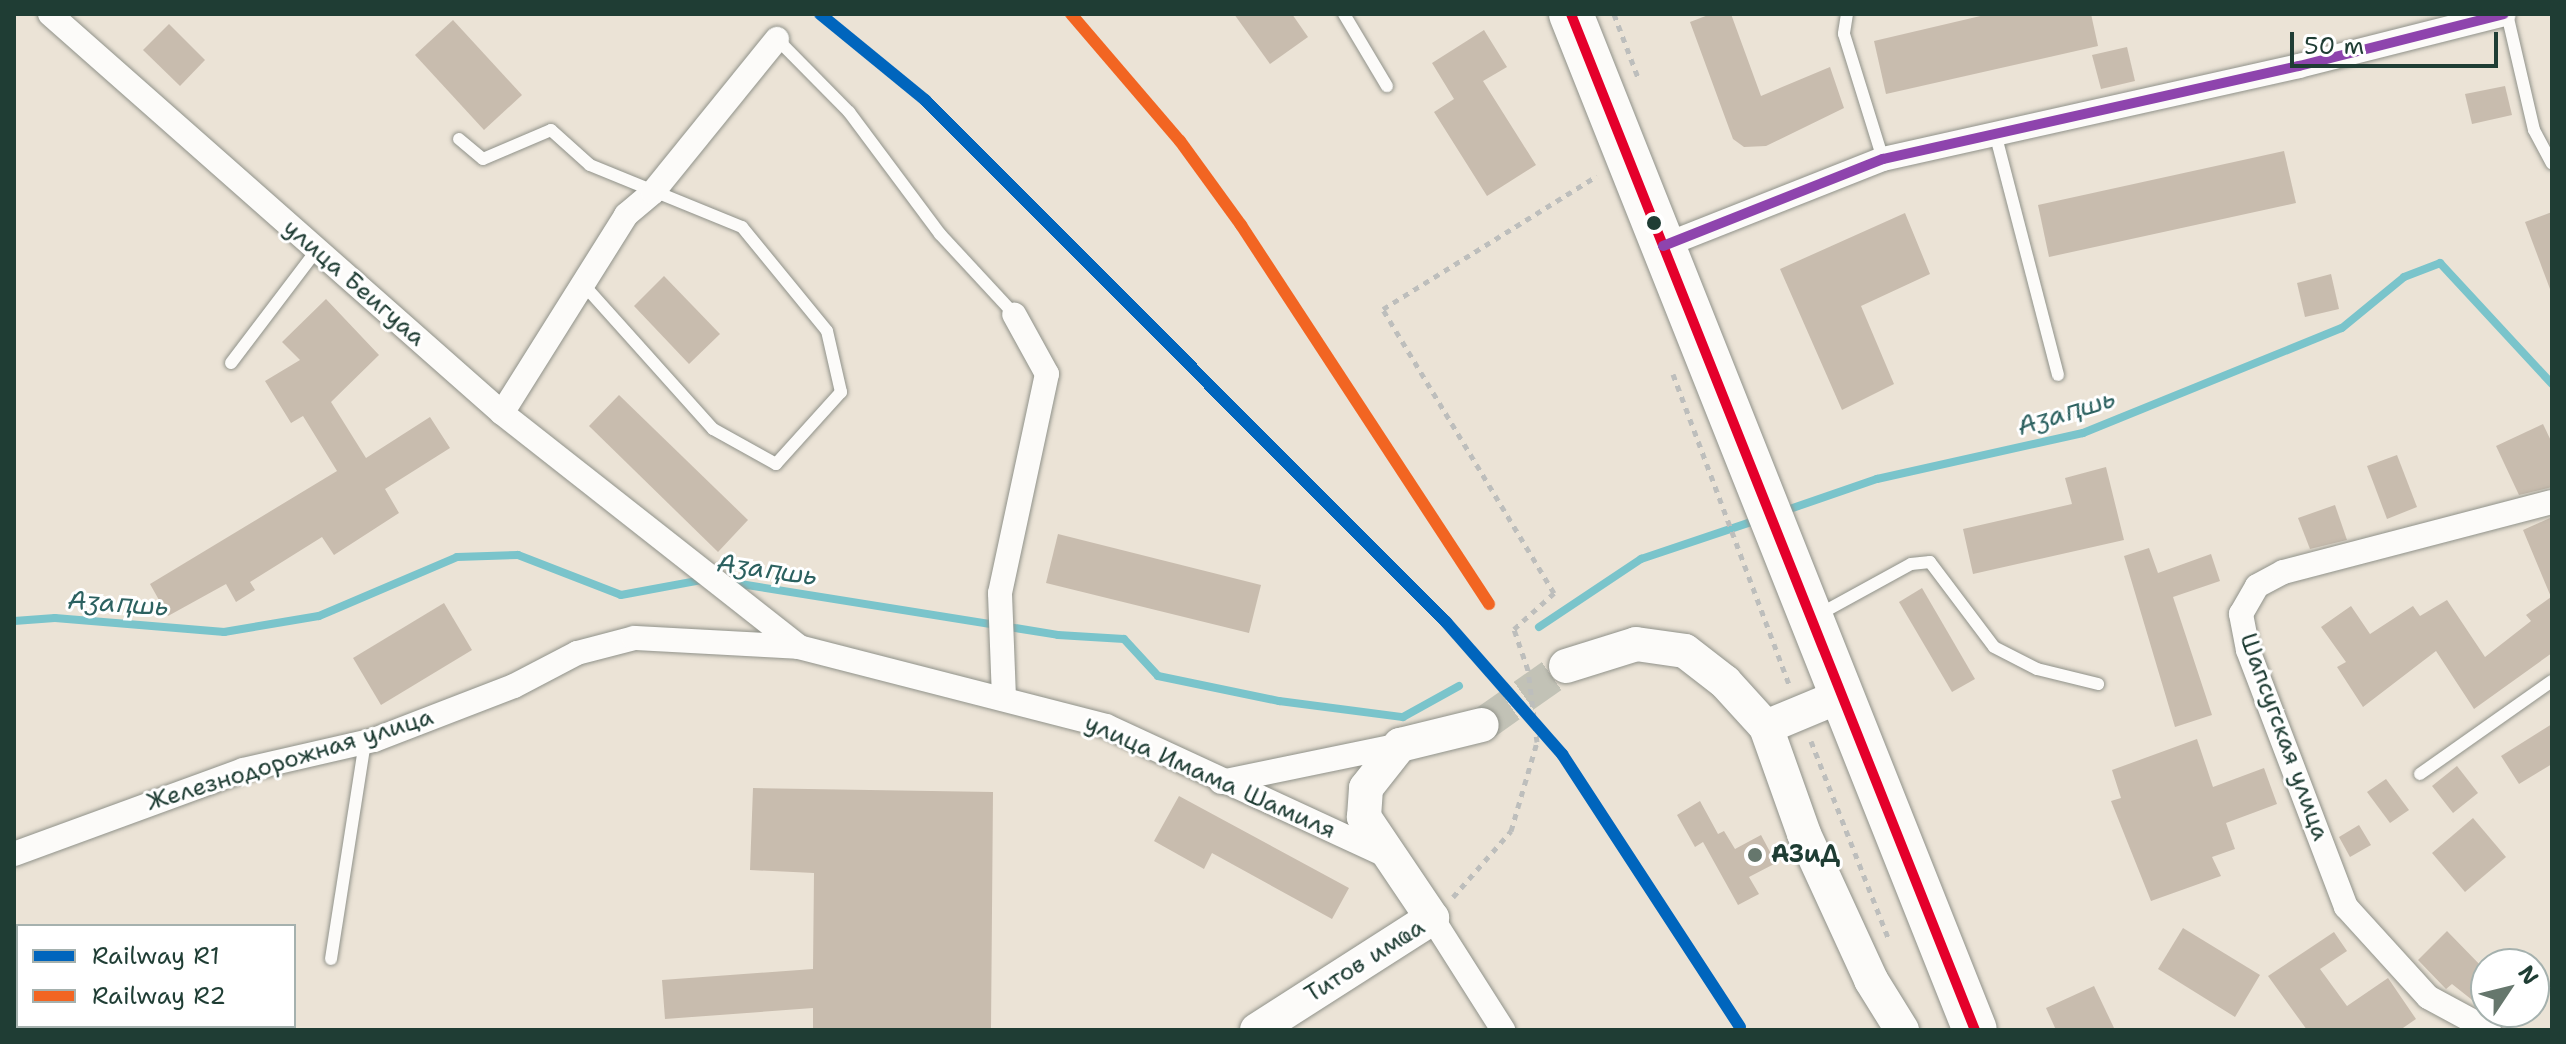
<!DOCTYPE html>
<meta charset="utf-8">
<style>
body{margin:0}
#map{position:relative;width:2566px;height:1044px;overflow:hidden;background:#ebe3d6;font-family:"Shantell Sans",sans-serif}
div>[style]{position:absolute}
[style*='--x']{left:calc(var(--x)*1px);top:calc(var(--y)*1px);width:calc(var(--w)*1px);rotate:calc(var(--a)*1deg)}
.stream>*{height:8px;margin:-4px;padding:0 4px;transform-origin:4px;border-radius:4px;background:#7ac4cb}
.building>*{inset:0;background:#c8bcae}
.secondary-tunnel>*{height:34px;margin-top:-17px;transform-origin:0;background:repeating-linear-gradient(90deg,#c2c2b6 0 34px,transparent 0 51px)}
.path>*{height:5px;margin-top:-2.5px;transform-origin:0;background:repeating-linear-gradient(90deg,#bdbebc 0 6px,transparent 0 12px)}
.roads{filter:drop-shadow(0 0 2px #90928a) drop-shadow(0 0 2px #90928a)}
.lane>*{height:12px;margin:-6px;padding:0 6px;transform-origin:6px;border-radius:6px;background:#fcfbf9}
.street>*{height:24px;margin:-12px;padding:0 12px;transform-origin:12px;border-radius:12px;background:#fcfbf9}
.secondary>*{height:34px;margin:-17px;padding:0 17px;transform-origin:17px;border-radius:17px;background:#fcfbf9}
.highway>*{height:44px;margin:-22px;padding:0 22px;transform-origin:22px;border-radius:22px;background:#fcfbf9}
.bus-1>*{height:10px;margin:-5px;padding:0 5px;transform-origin:5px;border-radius:5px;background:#e4002b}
.bus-2>*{height:10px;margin:-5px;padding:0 5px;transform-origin:5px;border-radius:5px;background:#8e44ad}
.rail-1>*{height:12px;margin:-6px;padding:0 6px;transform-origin:6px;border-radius:6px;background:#0065bd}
.rail-2>*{height:12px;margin:-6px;padding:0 6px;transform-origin:6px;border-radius:6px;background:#f26522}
.dots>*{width:22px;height:22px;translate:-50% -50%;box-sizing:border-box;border:4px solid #fff;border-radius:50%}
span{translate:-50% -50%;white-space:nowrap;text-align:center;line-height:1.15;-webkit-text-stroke:6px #fff;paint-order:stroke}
.street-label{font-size:24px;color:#1f3d34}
.poi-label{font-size:24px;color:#1f3d34;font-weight:700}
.left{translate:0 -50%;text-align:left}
.water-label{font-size:26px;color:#2c6160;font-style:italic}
.frame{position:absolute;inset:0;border:16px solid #1f3d34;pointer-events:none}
.legend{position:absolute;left:16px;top:924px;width:280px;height:104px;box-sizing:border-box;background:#fff;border:2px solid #a5b1ae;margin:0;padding:10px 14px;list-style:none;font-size:24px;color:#1f3d34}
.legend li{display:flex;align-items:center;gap:16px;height:40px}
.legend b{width:40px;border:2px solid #a5b1ae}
.north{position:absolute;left:2470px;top:948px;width:80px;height:80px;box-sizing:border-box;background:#fff;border:2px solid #a5b1ae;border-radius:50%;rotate:55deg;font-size:22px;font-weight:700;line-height:32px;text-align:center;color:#1f3d34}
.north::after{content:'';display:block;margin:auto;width:28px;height:36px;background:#66776d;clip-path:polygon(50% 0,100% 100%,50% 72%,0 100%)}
.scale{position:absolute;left:2290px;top:32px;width:208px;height:36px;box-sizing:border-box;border:4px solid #1f3d34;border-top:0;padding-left:10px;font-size:24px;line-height:28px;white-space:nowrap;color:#1f3d34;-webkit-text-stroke:6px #fff;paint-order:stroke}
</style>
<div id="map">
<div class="stream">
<i style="--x:1781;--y:512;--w:102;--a:-19"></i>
<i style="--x:1877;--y:479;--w:211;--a:-12.6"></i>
<i style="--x:2083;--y:433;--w:279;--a:-22.1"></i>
<i style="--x:2342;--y:328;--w:80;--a:-39.4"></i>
<i style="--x:2404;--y:277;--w:39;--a:-21"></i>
<i style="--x:2440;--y:263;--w:165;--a:47.2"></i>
<i style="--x:728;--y:582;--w:334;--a:9.1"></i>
<i style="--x:1058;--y:635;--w:66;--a:3.5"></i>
<i style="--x:1124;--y:639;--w:50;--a:47.4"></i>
<i style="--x:1158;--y:676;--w:124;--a:11.7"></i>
<i style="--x:1279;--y:701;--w:125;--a:7.4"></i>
<i style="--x:1403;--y:717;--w:64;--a:-29"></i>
<i style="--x:14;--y:621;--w:41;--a:-4.2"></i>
<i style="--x:55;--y:618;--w:170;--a:4.7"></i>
<i style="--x:224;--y:632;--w:96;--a:-9.6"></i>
<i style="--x:319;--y:616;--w:150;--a:-23.1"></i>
<i style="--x:457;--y:557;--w:61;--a:-1.9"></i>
<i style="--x:518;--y:555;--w:110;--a:21.2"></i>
<i style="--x:621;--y:595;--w:87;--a:-10.5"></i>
<i style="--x:1539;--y:627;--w:123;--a:-33.7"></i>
<i style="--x:1641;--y:559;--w:122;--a:-18.6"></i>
</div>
<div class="building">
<i style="clip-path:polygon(1234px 14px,1292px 14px,1308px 37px,1270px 64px)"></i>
<i style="clip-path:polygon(1711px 14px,1731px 14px,1761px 96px,1830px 67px,1844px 108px,1766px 146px,1744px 147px,1733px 139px,1690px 22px)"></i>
<i style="clip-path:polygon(1989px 14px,2091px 14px,2098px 46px,1886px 94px,1874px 41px)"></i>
<i style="clip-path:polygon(453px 20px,522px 95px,484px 130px,415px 55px)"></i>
<i style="clip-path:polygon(169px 24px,205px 60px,180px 86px,143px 50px)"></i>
<i style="clip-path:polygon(1484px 30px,1507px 67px,1483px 81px,1536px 165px,1487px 196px,1434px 112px,1454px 99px,1432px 63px)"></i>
<i style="clip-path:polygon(2127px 47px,2135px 81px,2101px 89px,2092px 55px)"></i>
<i style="clip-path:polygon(2505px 86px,2512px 115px,2472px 124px,2465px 94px)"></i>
<i style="clip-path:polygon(2284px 151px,2296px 203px,2049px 257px,2038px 205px)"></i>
<i style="clip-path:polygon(2552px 212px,2552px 288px,2550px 289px,2525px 222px)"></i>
<i style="clip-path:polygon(1905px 213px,1930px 274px,1861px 306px,1894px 384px,1842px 410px,1780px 269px)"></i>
<i style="clip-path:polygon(2331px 274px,2339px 309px,2305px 317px,2297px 283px)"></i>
<i style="clip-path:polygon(664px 276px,720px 334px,689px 364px,634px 306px)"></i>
<i style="clip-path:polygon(326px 299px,379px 355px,331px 402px,366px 458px,430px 417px,450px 448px,385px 489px,399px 513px,334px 555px,322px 537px,250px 582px,255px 590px,236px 602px,226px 584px,168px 616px,150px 584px,337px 471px,303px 416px,291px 423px,265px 381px,300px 360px,282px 342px)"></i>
<i style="clip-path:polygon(619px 395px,748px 520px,718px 552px,589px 426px)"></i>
<i style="clip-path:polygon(2543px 424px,2552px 443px,2552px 487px,2519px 495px,2496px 446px)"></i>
<i style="clip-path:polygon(2397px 455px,2417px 507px,2387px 519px,2367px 466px)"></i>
<i style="clip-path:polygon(2106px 467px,2124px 540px,1973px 574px,1963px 529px,2072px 504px,2065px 478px)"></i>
<i style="clip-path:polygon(2335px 505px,2347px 540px,2310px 549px,2298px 518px)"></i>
<i style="clip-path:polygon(2552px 517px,2552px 653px,2474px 709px,2436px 651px,2363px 707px,2337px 667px,2346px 662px,2321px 627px,2351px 606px,2370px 634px,2413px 606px,2420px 616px,2447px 600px,2485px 657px,2531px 621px,2526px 615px,2551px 597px,2523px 530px)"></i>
<i style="clip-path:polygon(1058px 534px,1261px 585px,1249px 633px,1046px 583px)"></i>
<i style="clip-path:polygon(2149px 548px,2158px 573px,2211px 554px,2220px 581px,2173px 597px,2212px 715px,2175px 727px,2124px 556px)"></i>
<i style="clip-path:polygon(1922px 588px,1975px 679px,1952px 692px,1899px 602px)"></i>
<i style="clip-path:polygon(444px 603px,472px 650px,381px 705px,353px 658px)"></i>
<i style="clip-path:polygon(2552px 724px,2552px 764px,2519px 784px,2501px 756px)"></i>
<i style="clip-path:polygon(2197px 739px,2213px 787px,2264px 768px,2277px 804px,2226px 823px,2235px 849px,2212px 857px,2221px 876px,2151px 901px,2111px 801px,2121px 798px,2112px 770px)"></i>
<i style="clip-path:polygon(2457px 766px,2478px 793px,2453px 813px,2432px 786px)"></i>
<i style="clip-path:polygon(2386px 779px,2409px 810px,2390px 823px,2367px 792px)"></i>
<i style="clip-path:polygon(753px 788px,993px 792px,991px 1030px,813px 1030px,813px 1008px,665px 1019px,662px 980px,813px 969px,814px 873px,750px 870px)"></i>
<i style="clip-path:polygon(1179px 796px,1349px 888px,1332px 919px,1212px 853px,1204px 869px,1154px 841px)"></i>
<i style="clip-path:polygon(1700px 801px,1718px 834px,1724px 831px,1735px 849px,1761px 835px,1776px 863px,1749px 877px,1759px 894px,1738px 905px,1703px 842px,1695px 847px,1677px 815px)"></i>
<i style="clip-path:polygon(2473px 818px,2506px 857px,2465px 892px,2432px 853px)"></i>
<i style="clip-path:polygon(2359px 825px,2371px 845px,2350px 857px,2339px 837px)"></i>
<i style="clip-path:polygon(2183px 928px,2260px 975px,2235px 1017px,2158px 969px)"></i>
<i style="clip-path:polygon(2447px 931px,2486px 971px,2486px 1011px,2452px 984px,2446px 989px,2418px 960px)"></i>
<i style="clip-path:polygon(2334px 932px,2347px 951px,2320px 969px,2347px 1006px,2388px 978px,2416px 1019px,2400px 1030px,2307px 1030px,2268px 976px)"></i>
<i style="clip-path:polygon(2094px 986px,2115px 1030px,2056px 1030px,2046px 1008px)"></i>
</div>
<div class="secondary-tunnel">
<i style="--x:1482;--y:725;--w:103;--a:-35.1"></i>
</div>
<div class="path">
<i style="--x:1614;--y:14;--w:71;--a:69.3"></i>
<i style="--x:1673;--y:374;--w:334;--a:69.5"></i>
<i style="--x:1811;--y:741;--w:211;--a:68.6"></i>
<i style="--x:1453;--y:897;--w:88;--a:-48.7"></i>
<i style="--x:1511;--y:831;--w:93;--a:-73.7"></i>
<i style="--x:1537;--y:742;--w:73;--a:-97.1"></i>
<i style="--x:1528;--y:670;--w:43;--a:-108.9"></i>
<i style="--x:1514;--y:629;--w:54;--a:-42"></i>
<i style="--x:1554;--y:593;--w:332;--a:-121.1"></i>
<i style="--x:1383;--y:309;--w:252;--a:-31.9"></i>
</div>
<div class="roads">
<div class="lane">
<i style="--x:1344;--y:14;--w:84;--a:59.2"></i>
<i style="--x:1847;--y:14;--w:20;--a:99"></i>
<i style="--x:1844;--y:34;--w:131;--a:72.7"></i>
<i style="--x:2507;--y:14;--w:119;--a:76.9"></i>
<i style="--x:2534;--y:130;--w:38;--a:62"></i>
<i style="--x:777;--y:39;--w:103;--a:45.4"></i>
<i style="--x:849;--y:112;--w:152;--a:53.3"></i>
<i style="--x:940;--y:234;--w:109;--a:47.2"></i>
<i style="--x:1995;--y:133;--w:250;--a:75.4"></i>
<i style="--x:459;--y:139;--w:31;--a:40"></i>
<i style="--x:483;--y:159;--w:74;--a:-23.1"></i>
<i style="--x:551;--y:130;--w:52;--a:41.9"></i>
<i style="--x:590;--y:165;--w:164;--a:22.2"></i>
<i style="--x:742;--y:227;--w:134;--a:50.7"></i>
<i style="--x:827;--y:331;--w:63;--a:77.1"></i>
<i style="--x:841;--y:392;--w:97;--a:132.1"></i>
<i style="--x:776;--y:464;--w:72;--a:-150.9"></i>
<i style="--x:713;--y:429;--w:195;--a:-131.9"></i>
<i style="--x:231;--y:363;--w:141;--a:-52.8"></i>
<i style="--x:1818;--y:615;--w:106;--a:-28.7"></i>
<i style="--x:1911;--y:564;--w:19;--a:-6"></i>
<i style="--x:1930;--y:562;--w:106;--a:53"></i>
<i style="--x:1994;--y:647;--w:48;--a:27.1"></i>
<i style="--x:2037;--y:669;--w:63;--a:13.8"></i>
<i style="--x:2420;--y:774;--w:161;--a:-35.2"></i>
<i style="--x:331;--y:959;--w:220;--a:-81.1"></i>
</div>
<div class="street">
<i style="--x:50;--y:14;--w:603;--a:41.44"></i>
<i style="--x:502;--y:413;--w:378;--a:38.2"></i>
<i style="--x:799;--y:647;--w:317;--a:14.4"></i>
<i style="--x:1106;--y:726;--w:315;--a:24.8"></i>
<i style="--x:1663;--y:246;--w:237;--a:-21.6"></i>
<i style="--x:1883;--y:159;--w:426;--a:-12.6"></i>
<i style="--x:2299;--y:66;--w:211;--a:-14.2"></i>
<i style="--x:502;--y:413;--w:234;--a:-57.9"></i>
<i style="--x:626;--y:215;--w:35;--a:-40"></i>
<i style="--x:653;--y:192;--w:197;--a:-51"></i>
<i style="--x:1004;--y:698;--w:105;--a:-92.2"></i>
<i style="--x:1000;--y:593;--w:224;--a:-77.9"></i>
<i style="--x:1047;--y:374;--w:68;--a:-118.8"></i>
<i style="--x:1221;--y:782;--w:183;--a:-11.7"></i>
<i style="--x:14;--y:854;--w:244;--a:-20.1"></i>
<i style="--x:243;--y:770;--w:134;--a:-12.9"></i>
<i style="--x:374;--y:740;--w:150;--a:-21.1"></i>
<i style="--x:514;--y:686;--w:71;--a:-27.6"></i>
<i style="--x:577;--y:653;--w:59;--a:-14.7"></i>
<i style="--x:634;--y:638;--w:165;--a:3.1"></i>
<i style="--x:1432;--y:918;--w:133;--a:57.6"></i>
<i style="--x:2489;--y:1030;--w:69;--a:-151.6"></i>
<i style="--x:2428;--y:997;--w:122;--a:-132.3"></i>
<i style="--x:2346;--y:907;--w:275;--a:-110.9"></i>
<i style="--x:2248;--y:650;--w:37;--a:-101"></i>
<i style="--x:2241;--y:614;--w:32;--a:-60"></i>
<i style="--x:2257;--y:586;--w:30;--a:-28"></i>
<i style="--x:2283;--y:572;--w:277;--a:-14.6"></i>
</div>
<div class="secondary">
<i style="--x:1566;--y:666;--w:73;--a:-17.4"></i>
<i style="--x:1636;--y:644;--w:49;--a:8.1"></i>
<i style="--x:1685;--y:651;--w:51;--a:37.8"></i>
<i style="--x:1725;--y:682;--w:61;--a:47.7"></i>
<i style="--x:1766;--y:727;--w:114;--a:70.4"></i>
<i style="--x:1804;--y:834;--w:161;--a:65.3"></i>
<i style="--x:1871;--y:980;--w:59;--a:58.2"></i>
<i style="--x:1766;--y:727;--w:83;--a:-22.6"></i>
<i style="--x:1257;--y:1030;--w:208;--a:-32.6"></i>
<i style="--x:1432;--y:918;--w:122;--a:-124"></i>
<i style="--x:1364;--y:817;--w:29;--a:-86"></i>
<i style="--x:1366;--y:788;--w:55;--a:-51.7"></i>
<i style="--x:1400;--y:745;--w:84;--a:-13.7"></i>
</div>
<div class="highway">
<i style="--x:1571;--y:14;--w:1093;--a:68.32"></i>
</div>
</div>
<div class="bus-1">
<i style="--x:1571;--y:14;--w:1093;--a:68.32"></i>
</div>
<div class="bus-2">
<i style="--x:1663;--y:246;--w:237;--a:-21.6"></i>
<i style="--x:1883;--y:159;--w:426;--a:-12.6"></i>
<i style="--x:2299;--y:66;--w:211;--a:-14.2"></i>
</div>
<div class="rail-1">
<i style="--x:820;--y:14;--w:136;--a:39.3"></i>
<i style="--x:925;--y:100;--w:738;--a:45.05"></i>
<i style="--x:1446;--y:622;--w:176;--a:48.7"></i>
<i style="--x:1562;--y:754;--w:326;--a:56.9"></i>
</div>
<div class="rail-2">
<i style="--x:1071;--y:14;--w:167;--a:49.4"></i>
<i style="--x:1180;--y:141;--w:104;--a:54"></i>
<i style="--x:1241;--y:225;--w:453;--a:56.8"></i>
</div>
<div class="dots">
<i style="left:1654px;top:223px;background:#1f3d34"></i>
<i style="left:1755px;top:855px;background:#66776d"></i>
</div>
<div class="street-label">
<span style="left:354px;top:283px;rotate:41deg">улица Беигуаа</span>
<span style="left:2284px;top:737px;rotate:70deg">Шапсугская улица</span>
<span style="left:290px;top:760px;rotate:-17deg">Железнодорожная улица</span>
<span style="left:1210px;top:777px;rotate:24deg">улица Имама Шамиля</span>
<span style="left:1365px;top:961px;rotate:-32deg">Титов имҩа</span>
</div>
<div class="poi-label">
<span class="left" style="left:1771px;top:855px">АЗиД</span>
</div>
<div class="water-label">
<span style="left:2066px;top:412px;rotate:-17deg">Аӡаԥшь</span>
<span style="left:767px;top:569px;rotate:8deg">Аӡаԥшь</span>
<span style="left:118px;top:603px;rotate:4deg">Аӡаԥшь</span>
</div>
<div class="frame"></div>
<ul class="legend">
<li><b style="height:10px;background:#0065bd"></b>Railway R1</li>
<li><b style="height:10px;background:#f26522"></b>Railway R2</li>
</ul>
<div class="north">N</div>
<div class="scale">50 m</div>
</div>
